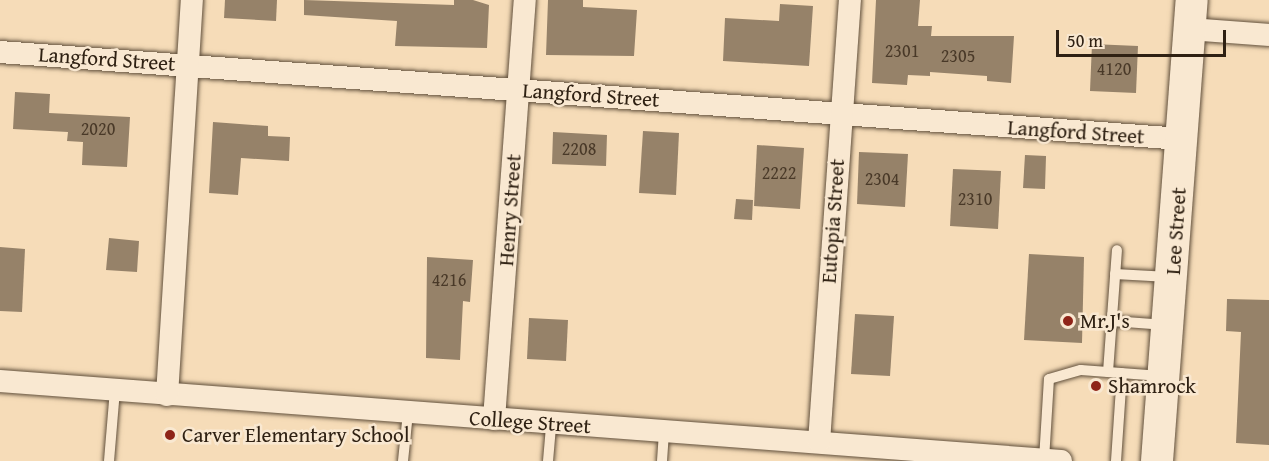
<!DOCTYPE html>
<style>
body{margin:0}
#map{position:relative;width:1269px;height:461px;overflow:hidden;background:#f6dcb8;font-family:"Gentium Book Plus",serif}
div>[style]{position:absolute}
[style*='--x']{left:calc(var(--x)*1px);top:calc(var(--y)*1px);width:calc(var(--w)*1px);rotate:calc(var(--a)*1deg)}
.building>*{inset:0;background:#968269}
.roads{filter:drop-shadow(0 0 2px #61503c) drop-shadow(0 0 2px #61503c)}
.service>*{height:10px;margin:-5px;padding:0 5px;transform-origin:5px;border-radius:5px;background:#f9e8d1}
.minor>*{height:22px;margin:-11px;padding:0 11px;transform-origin:11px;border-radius:11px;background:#f9e8d1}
.secondary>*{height:32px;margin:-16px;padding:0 16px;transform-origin:16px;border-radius:16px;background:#f9e8d1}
.dots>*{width:16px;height:16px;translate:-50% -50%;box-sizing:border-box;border:3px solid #f9e8d1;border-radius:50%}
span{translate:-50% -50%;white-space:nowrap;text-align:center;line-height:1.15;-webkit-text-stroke:5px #f9e8d1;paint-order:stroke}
.number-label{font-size:18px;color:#493928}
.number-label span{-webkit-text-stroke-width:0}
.street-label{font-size:21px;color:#2f2113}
.poi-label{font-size:21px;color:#2f2113}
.left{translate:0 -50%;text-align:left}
.scale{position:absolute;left:1056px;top:30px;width:170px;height:27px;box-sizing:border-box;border:3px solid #2f2113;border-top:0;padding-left:8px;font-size:18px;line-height:21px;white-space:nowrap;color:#2f2113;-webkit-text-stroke:4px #f9e8d1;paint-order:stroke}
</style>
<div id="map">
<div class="building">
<i style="clip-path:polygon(225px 0,277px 0,276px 21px,224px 18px)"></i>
<i style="clip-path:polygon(304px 0,454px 5px,454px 0,473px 0,489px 5px,487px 48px,395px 46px,397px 21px,304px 15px)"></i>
<i style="clip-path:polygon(548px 0,583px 0,583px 7px,637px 10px,634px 56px,546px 55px)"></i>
<i style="clip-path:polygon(876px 0,920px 0,918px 26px,932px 26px,931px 36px,1014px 36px,1011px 83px,987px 81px,987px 76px,930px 72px,930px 76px,908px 75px,907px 85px,872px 83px)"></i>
<i style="clip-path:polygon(780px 4px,813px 6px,809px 66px,723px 61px,725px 18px,779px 21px)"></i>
<i style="clip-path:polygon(1092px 44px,1138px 46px,1136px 93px,1090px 91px)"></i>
<i style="clip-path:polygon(15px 92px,50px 94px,49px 113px,130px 117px,127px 167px,82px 165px,83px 142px,67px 141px,68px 132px,13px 129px)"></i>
<i style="clip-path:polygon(213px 122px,268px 126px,268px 136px,290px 137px,289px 161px,241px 158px,238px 195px,209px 193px)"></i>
<i style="clip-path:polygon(643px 131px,679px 133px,676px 195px,639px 193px)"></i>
<i style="clip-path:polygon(553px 132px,607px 135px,606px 166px,552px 164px)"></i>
<i style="clip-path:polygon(757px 145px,804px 148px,800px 209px,754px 206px)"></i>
<i style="clip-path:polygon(859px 152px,908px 154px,905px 207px,857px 204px)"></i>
<i style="clip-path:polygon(1025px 155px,1046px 156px,1045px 189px,1023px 188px)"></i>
<i style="clip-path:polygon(953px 169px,1001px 171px,998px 229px,950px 226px)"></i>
<i style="clip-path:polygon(736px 199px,753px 200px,752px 220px,734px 219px)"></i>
<i style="clip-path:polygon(109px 238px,139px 241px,137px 272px,106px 270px)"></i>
<i style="clip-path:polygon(0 247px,25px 249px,22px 312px,0 311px)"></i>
<i style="clip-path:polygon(1029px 254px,1084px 257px,1082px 343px,1024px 340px)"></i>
<i style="clip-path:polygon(427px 257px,473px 260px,470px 302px,463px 301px,460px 360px,426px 358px)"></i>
<i style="clip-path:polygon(1227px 299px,1269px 300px,1269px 445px,1236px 443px,1241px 332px,1226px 331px)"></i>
<i style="clip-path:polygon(855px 314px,894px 316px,890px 376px,851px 374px)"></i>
<i style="clip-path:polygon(529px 318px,568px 320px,566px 361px,527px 359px)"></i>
</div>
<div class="roads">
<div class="service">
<i style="--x:1115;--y:274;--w:54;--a:3.2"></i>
<i style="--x:1112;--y:321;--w:54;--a:4.2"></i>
<i style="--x:1108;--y:372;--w:122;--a:-85.8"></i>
<i style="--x:1044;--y:460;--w:81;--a:-86.5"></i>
<i style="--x:1049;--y:379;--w:33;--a:-16"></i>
<i style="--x:1081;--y:370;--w:80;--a:4.3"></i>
<i style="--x:109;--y:461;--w:71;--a:-85.2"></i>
<i style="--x:403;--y:461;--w:48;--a:-84.1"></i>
<i style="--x:548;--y:461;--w:38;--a:-85"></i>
<i style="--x:662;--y:461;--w:29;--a:-86"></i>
<i style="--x:1116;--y:461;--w:88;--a:-86.1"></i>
</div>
<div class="minor">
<i style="--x:1190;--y:29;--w:79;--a:4.3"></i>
<i style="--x:0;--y:52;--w:1185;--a:4.21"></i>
<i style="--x:0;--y:381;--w:1064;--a:4.31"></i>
<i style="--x:167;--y:395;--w:396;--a:-86.4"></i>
<i style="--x:494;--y:419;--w:420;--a:-85.8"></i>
<i style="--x:819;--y:442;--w:443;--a:-86"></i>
</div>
<div class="secondary">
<i style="--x:1157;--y:461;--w:462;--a:-85.7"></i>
</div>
</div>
<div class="dots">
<i style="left:1068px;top:321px;background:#8f2418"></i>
<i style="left:1096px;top:386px;background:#8f2418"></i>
<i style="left:170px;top:435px;background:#8f2418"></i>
</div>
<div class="number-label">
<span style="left:902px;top:51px">2301</span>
<span style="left:958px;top:56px">2305</span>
<span style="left:1114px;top:69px">4120</span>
<span style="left:98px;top:129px">2020</span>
<span style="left:579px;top:149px">2208</span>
<span style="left:779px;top:173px">2222</span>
<span style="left:882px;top:179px">2304</span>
<span style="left:975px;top:199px">2310</span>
<span style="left:449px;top:280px">4216</span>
</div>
<div class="street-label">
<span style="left:107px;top:59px;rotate:4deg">Langford Street</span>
<span style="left:591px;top:95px;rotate:4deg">Langford Street</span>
<span style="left:1076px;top:132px;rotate:4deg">Langford Street</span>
<span style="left:510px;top:210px;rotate:-86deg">Henry Street</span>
<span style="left:833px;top:221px;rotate:-86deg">Eutopia Street</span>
<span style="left:1176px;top:231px;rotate:-86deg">Lee Street</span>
<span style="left:530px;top:422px;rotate:4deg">College Street</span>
</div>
<div class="poi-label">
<span class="left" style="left:1080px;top:321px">Mr.J's</span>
<span class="left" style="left:1108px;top:386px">Shamrock</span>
<span class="left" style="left:182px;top:435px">Carver Elementary School</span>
</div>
<div class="scale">50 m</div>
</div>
